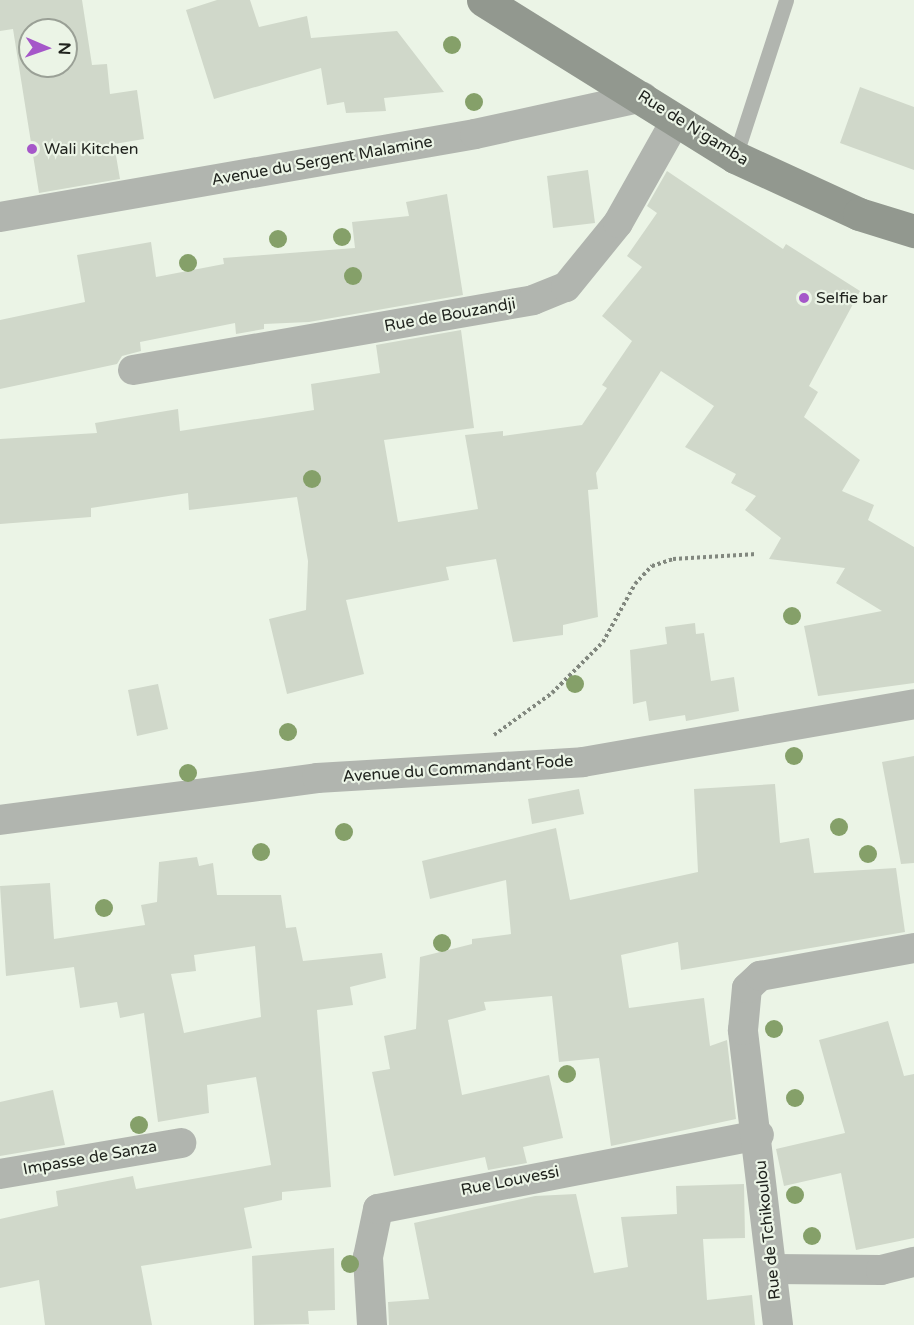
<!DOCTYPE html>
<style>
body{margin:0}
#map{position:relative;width:914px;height:1325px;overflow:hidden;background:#ebf4e6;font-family:"Varela Round",sans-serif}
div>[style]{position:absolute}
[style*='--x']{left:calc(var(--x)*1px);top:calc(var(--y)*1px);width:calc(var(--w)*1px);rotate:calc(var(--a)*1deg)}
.building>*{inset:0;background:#d0d8ca}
.path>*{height:4px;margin-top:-2px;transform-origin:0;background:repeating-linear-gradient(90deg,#82887f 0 3px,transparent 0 6px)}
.lane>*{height:15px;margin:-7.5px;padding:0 7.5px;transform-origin:7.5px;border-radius:7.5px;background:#b1b5af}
.street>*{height:30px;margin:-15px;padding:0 15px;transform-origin:15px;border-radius:15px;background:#b1b5af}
.secondary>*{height:33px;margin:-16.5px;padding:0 16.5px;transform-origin:16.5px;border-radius:16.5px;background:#92988f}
.trees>*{width:18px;height:18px;margin:-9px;border-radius:50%;background:#85a069}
.dots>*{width:16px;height:16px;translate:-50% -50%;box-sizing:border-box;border:3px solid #ebf4e6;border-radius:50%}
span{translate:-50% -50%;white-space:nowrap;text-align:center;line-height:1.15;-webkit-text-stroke:4.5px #ebf4e6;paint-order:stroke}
.street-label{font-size:16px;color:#20231e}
.poi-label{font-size:16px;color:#20231e}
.left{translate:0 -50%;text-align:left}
.north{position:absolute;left:18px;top:18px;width:60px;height:60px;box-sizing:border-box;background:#ebf4e6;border:2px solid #9aa096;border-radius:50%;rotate:92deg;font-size:16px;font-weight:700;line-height:24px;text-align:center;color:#20231e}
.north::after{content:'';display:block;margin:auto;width:21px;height:27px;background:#a557c9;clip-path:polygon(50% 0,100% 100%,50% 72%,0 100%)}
</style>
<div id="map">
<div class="building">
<i style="clip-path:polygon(evenodd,0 0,82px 0,92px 65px,107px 64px,110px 94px,137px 90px,144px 139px,114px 144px,120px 179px,39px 193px,13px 29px,0 31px,0 0,30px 30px,66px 30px,66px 66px,30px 66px,30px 30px)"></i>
<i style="clip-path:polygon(217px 0,250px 0,259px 27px,307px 16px,311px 38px,397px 31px,444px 92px,384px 98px,386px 111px,346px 113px,344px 102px,327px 105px,321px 68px,214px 99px,186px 10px)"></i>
<i style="clip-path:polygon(860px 87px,914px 107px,914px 170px,840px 143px)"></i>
<i style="clip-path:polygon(588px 170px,595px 223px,553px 228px,547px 176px)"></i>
<i style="clip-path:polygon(667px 171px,783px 249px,786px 244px,860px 291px,809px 386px,818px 392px,804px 417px,860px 460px,842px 491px,874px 505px,868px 520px,914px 547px,914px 683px,818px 696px,804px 626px,882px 611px,836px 583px,845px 568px,769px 559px,781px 538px,745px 510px,756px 496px,731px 483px,736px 474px,685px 447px,714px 406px,661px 371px,596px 473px,598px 489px,588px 490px,598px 617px,563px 625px,563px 635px,513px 642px,496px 559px,446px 567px,449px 580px,346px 600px,364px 674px,287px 694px,269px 619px,306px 610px,308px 561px,297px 497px,189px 510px,188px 493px,91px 508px,91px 517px,0 524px,0 439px,97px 433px,95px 423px,178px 409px,180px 431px,314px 410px,311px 384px,380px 373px,376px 345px,461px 330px,474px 428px,384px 440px,398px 522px,478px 509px,465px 435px,503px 431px,503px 436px,582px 425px,607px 388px,602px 385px,632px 341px,602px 316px,642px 267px,627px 256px,657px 213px,647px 206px)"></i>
<i style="clip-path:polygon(447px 194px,463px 295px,309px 322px,264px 324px,264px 329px,236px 334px,235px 323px,140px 342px,141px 351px,122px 356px,117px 364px,0 389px,0 320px,85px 302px,77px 255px,151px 242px,156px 277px,224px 264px,223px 258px,355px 248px,352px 222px,409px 216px,406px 202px)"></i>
<i style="clip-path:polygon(695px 623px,696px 634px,704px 633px,711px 681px,734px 677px,739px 711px,686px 721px,685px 715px,649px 721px,646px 701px,633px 704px,630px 650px,667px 644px,665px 627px)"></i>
<i style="clip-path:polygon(158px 684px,168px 729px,137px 736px,128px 690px)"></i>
<i style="clip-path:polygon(914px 756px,914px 863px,901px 864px,882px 762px)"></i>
<i style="clip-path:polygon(775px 784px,780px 843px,809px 838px,814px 873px,896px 868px,905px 932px,681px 970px,678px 942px,621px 955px,629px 1008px,704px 998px,710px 1046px,727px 1040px,736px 1119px,611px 1146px,599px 1058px,559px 1062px,552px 996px,484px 1002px,486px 1010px,448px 1020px,462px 1095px,549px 1075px,563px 1138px,523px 1147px,527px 1163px,488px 1170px,485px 1157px,394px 1176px,372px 1072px,390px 1069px,384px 1036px,416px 1029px,420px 957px,472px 944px,472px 939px,511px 934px,506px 880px,430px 899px,422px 861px,556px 828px,570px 900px,698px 872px,694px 789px)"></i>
<i style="clip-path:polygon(579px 789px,584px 814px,532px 824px,528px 799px)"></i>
<i style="clip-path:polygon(evenodd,197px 857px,199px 866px,213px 863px,217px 895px,281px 895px,286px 928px,296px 927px,303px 961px,382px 953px,386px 978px,350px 987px,353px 1005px,317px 1010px,331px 1187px,282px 1192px,282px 1200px,244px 1208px,252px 1248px,141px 1266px,152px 1325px,45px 1325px,39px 1280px,0 1288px,0 1219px,58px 1206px,56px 1191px,133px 1176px,136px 1189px,271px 1165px,256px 1077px,207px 1085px,209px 1113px,158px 1122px,144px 1013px,120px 1018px,117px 1002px,80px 1008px,74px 967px,6px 976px,0 886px,50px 883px,54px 939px,145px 925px,141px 905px,157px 902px,159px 862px,197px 857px,255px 946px,261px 1017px,184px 1033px,171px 974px,196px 971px,194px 955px,255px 946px)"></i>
<i style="clip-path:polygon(888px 1021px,904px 1076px,914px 1074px,914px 1238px,856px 1250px,841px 1173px,784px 1186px,776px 1149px,845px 1133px,819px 1040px)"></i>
<i style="clip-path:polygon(53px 1090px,65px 1145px,0 1156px,0 1102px)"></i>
<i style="clip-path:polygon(744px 1184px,745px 1238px,703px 1239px,707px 1300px,752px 1295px,755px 1325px,389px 1325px,388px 1302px,429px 1299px,414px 1223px,535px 1196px,576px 1194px,594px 1273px,628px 1267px,621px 1217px,677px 1214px,676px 1186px)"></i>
<i style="clip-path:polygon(334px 1248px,335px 1310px,308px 1311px,309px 1324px,254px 1325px,252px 1256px)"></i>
</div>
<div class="path">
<i style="--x:494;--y:735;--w:72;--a:-35.9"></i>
<i style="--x:552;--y:693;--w:72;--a:-45"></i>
<i style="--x:603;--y:642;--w:66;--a:-61.1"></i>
<i style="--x:635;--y:584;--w:25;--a:-47"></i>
<i style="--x:652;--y:566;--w:22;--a:-18"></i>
<i style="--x:673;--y:559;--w:84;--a:-3.4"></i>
</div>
<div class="lane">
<i style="--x:735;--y:157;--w:165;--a:-72"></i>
</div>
<div class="street">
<i style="--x:0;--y:217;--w:482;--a:-9.9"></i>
<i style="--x:475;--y:134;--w:172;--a:-12.4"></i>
<i style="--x:133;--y:370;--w:406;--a:-9.9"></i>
<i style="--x:533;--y:300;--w:35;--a:-22"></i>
<i style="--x:566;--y:287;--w:82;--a:-50.9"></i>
<i style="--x:618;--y:223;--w:118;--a:-60.6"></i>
<i style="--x:0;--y:820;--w:320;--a:-7.5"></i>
<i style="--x:317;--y:778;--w:266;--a:-3.4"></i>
<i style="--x:583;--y:762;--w:336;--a:-9.9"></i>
<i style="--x:0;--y:1174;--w:184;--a:-9.7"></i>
<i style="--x:774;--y:1269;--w:107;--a:0.5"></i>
<i style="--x:881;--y:1270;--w:34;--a:-14"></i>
<i style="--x:372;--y:1325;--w:68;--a:-93.4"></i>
<i style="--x:368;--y:1257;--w:49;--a:-78.2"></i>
<i style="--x:378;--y:1209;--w:388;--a:-11"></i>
<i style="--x:778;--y:1325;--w:297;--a:-96.8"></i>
<i style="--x:743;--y:1030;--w:42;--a:-84.6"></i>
<i style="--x:747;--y:988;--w:18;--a:-43"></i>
<i style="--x:760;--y:976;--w:157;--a:-10.3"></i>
</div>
<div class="secondary">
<i style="--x:483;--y:0;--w:297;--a:31.9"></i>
<i style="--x:735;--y:157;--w:136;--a:24.7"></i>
<i style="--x:859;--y:214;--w:58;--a:17.2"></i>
</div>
<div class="trees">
<i style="left:452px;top:45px"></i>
<i style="left:474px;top:102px"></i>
<i style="left:342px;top:237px"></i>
<i style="left:278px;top:239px"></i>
<i style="left:188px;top:263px"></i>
<i style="left:353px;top:276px"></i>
<i style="left:312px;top:479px"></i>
<i style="left:792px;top:616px"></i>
<i style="left:575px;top:684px"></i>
<i style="left:288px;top:732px"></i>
<i style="left:794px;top:756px"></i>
<i style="left:188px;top:773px"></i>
<i style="left:839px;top:827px"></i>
<i style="left:344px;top:832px"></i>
<i style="left:261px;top:852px"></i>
<i style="left:868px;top:854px"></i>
<i style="left:104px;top:908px"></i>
<i style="left:442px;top:943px"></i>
<i style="left:774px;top:1029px"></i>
<i style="left:567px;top:1074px"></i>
<i style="left:795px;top:1098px"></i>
<i style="left:139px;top:1125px"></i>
<i style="left:795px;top:1195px"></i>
<i style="left:812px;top:1236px"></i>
<i style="left:350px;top:1264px"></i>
</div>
<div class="dots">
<i style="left:32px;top:149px;background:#a557c9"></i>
<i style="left:804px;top:298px;background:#a557c9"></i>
</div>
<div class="street-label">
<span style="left:693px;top:128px;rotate:32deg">Rue de N'gamba</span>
<span style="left:322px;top:161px;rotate:-10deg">Avenue du Sergent Malamine</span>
<span style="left:450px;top:315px;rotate:-10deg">Rue de Bouzandji</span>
<span style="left:458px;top:769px;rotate:-4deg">Avenue du Commandant Fode</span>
<span style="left:90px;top:1158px;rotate:-10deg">Impasse de Sanza</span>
<span style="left:510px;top:1181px;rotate:-11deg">Rue Louvessi</span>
<span style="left:768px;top:1230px;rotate:-96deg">Rue de Tchikoulou</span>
</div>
<div class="poi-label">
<span class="left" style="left:44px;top:149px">Wali Kitchen</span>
<span class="left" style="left:816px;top:298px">Selfie bar</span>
</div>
<div class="north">N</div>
</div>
